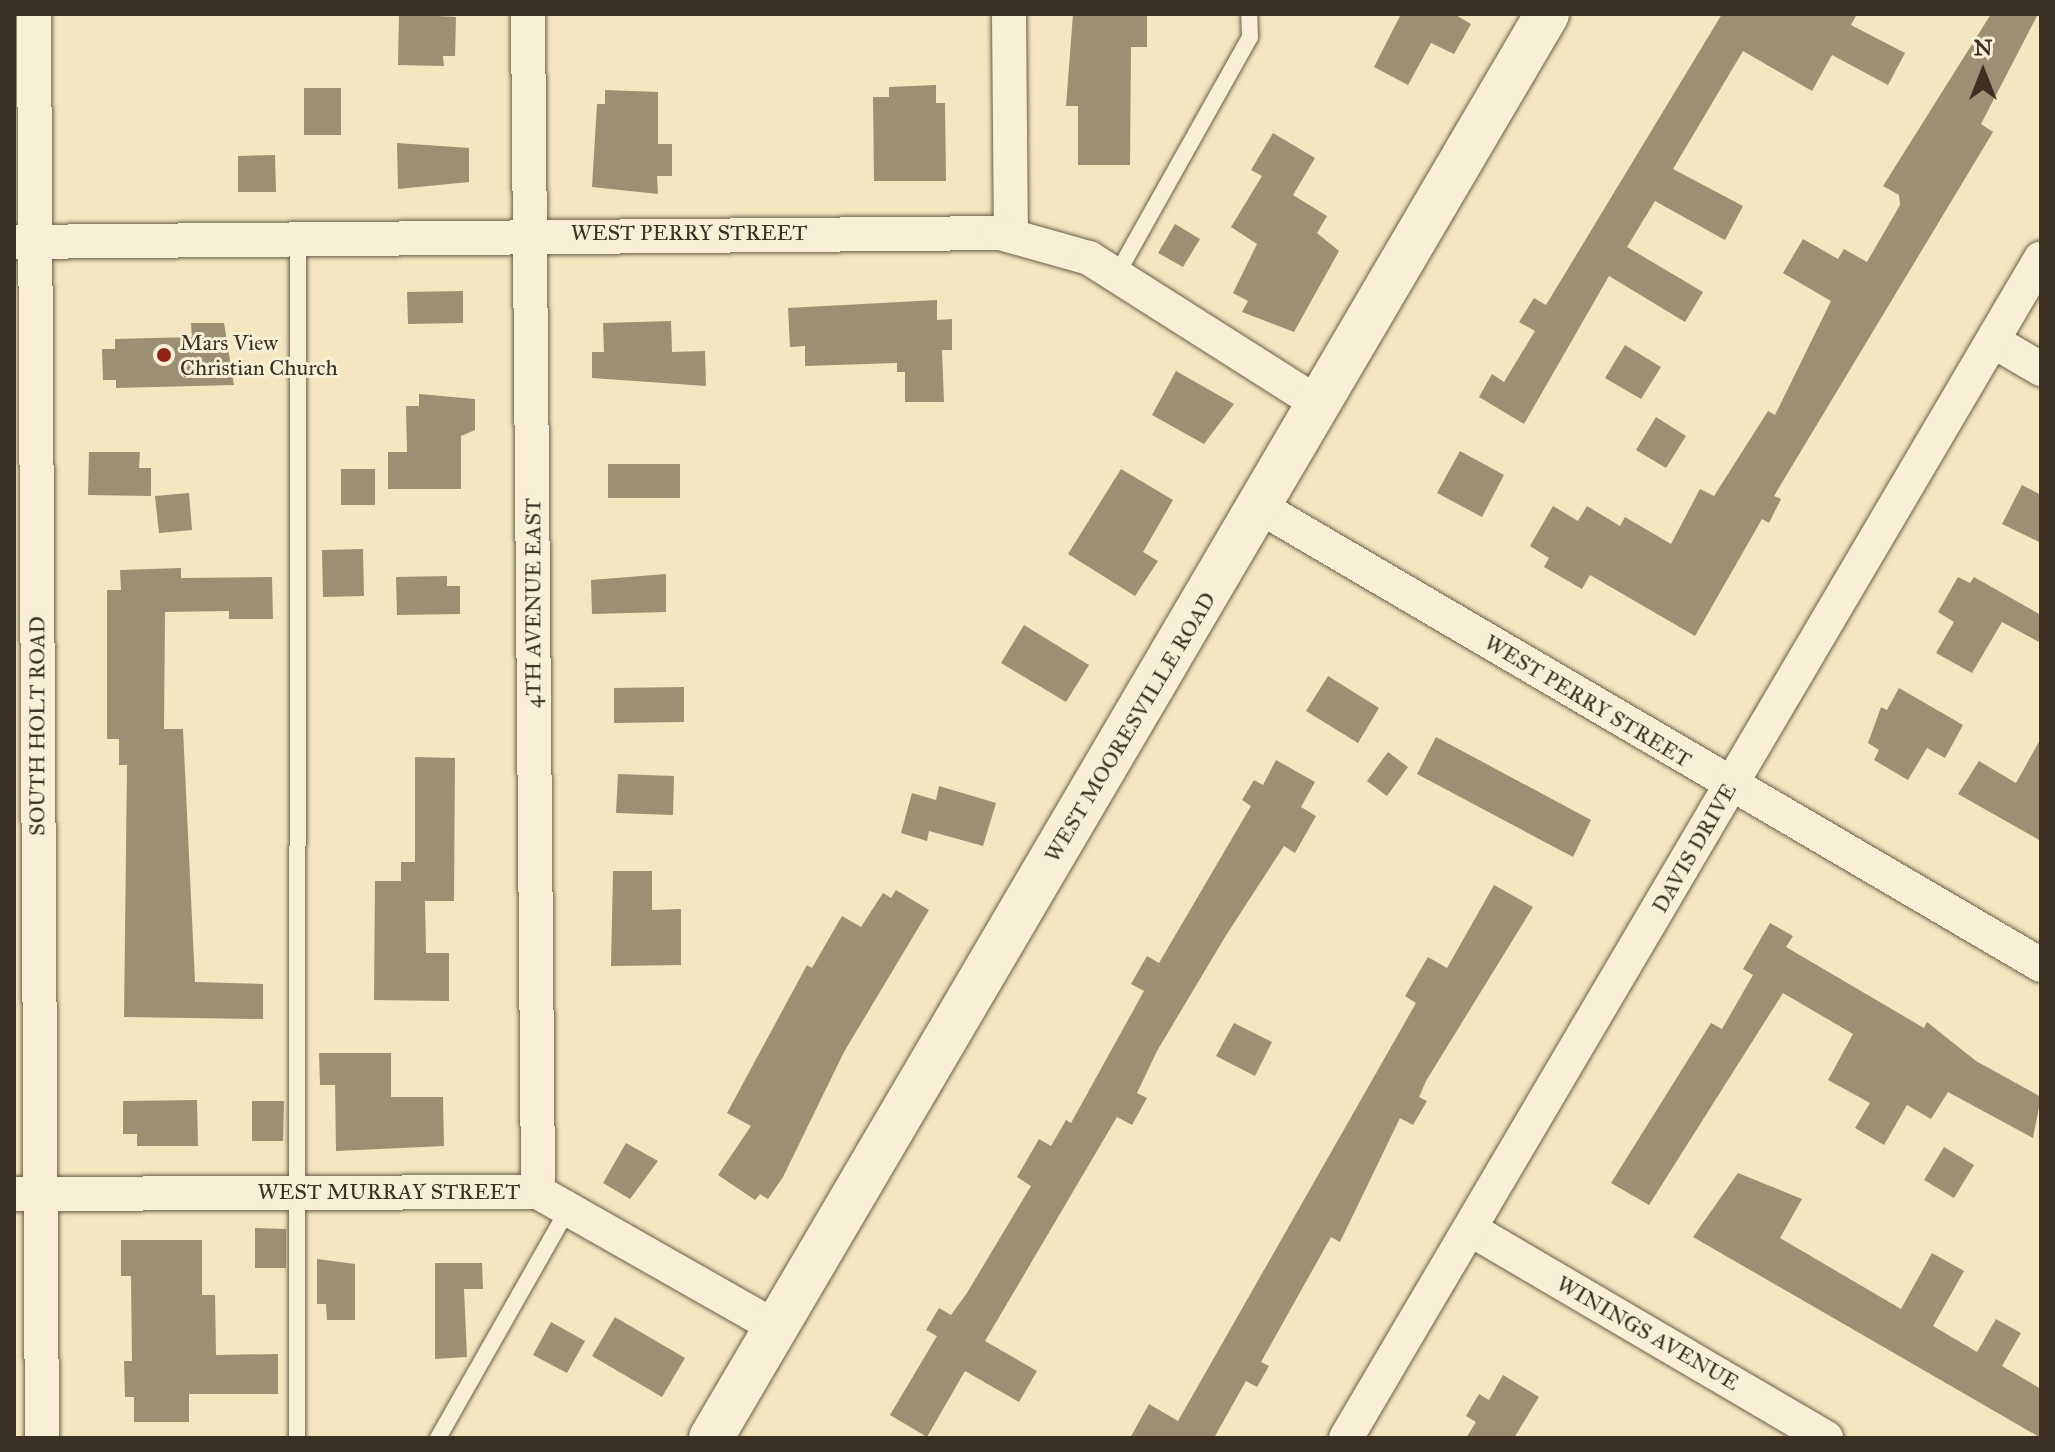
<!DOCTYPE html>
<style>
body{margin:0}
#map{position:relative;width:2055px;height:1452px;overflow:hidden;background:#f5e6c0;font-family:"IM FELL Great Primer",serif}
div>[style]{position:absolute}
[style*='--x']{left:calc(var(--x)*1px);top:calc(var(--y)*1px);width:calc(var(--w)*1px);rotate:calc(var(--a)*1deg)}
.building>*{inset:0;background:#9c8f74}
.roads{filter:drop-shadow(0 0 2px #6a5e4a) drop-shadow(0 0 2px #6a5e4a)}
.lane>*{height:16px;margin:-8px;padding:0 8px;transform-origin:8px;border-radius:8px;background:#f8efd6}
.street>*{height:34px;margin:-17px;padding:0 17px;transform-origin:17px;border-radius:17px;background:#f8efd6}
.secondary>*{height:44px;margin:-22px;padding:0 22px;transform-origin:22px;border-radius:22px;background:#f8efd6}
.dots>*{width:22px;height:22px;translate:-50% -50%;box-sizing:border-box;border:4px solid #f8efd6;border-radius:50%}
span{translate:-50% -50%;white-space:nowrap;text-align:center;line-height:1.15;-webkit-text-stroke:6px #f8efd6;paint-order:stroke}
.street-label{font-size:22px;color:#3b3022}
.poi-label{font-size:22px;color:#3b3022}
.left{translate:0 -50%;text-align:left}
.frame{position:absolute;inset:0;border:16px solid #3b3022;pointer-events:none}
.north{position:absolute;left:1943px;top:32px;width:80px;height:80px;-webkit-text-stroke:6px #f8efd6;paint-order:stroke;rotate:0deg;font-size:22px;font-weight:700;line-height:32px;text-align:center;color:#3b3022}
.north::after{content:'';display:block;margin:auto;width:28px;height:36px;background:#3b3022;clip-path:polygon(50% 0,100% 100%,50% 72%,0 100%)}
</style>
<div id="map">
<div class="building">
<i style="clip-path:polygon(399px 14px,456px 17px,455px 56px,443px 56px,444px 66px,398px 65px)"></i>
<i style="clip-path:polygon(1073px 14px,1147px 14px,1147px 47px,1131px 47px,1130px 165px,1078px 165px,1078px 106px,1066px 106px)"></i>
<i style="clip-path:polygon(1401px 14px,1454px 14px,1471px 24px,1454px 54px,1431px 43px,1408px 85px,1374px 67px)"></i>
<i style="clip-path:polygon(1722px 14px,1857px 14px,1851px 25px,1905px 53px,1888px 85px,1832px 55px,1812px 91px,1743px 51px,1673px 169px,1743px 206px,1725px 240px,1655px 201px,1627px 247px,1703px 292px,1685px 322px,1609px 276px,1524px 424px,1479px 397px,1492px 374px,1504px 382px,1535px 331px,1519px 322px,1534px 298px,1546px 305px)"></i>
<i style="clip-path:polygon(1991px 14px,2038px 14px,1981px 124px,1993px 132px,1774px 496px,1781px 499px,1769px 523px,1762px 519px,1695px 636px,1590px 575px,1582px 589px,1544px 567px,1549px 558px,1530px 546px,1553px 506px,1578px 521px,1587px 506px,1620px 526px,1625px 517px,1671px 544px,1700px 489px,1714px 496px,1768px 411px,1775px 415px,1831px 301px,1783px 273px,1803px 239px,1838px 259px,1844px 249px,1867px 262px,1900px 205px,1899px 195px,1883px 186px)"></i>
<i style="clip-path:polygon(936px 85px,936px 103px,945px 103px,946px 181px,874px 181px,873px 97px,889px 97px,889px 87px)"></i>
<i style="clip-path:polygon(304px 88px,341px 88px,341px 135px,304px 135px)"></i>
<i style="clip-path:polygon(605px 90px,658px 92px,658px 144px,672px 144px,672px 176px,657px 176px,658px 194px,592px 187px,597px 104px,605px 104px)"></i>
<i style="clip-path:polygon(1273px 133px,1315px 158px,1293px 195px,1327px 216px,1317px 233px,1339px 251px,1294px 332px,1242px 312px,1248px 301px,1233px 293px,1257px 244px,1231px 227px,1262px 176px,1251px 170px)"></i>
<i style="clip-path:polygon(397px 143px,469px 148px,469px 182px,398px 189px)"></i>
<i style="clip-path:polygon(275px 155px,276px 192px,238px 192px,238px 156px)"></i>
<i style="clip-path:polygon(1175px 224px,1200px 239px,1183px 267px,1158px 253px)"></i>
<i style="clip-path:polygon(463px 291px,463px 323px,408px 324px,407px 292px)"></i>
<i style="clip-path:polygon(937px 300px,937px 320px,952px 319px,952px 350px,942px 350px,944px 402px,905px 402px,905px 372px,897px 372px,897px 363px,805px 366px,805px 346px,790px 347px,788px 308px)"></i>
<i style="clip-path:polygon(671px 321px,672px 352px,705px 351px,706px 386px,592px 378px,592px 352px,604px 352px,603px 323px)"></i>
<i style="clip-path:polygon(191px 323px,224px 323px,234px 385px,116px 388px,116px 380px,103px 380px,102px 349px,115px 349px,115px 339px,192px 337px)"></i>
<i style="clip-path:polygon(1625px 345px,1661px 367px,1641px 399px,1605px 378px)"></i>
<i style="clip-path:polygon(1176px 371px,1234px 404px,1204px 444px,1152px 415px)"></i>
<i style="clip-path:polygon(419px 394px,475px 399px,475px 430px,461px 436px,461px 489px,388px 489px,388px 452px,407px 452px,406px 406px,419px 406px)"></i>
<i style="clip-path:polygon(1656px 417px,1686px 436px,1666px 468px,1636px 450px)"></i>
<i style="clip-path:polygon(1460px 451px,1504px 475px,1482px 517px,1437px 493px)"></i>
<i style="clip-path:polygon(89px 452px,140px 452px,139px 468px,151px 468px,151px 496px,88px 495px)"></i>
<i style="clip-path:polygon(608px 464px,680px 464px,680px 498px,608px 498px)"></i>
<i style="clip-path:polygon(341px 469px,375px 469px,375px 505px,341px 505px)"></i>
<i style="clip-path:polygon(1121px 469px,1173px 500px,1143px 552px,1158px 561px,1135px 596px,1068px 554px)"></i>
<i style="clip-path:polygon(2022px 485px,2041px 495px,2041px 543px,2002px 524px)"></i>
<i style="clip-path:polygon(189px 493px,192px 530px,159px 533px,155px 496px)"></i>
<i style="clip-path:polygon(363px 549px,364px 596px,323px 597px,322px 550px)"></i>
<i style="clip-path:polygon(181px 568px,181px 578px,272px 577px,273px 619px,229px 619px,229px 611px,165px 612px,164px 729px,183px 729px,195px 982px,263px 984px,263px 1019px,124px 1017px,127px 765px,119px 765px,119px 739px,107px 739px,107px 590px,121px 590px,120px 570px)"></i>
<i style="clip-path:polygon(666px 574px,666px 612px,592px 614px,591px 580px)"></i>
<i style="clip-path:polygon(447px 576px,447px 586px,460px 586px,460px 614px,397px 615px,396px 577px)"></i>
<i style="clip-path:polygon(1958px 577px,1970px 583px,1974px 577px,2041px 615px,2041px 643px,2002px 622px,1972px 673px,1936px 653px,1954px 622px,1938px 612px)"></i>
<i style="clip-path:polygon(1024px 625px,1089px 665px,1066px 702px,1001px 663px)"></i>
<i style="clip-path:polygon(1328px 676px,1379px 708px,1358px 743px,1306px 711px)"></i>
<i style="clip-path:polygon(684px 687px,684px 722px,614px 723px,614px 688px)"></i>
<i style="clip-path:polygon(1899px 688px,1963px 725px,1945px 758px,1927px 748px,1908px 780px,1874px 760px,1879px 750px,1868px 743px,1881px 707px,1887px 710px)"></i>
<i style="clip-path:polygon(1436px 737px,1591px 820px,1573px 857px,1417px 774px)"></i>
<i style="clip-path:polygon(2041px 738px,2041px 841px,1958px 794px,1979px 761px,2016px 783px)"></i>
<i style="clip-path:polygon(1388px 752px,1408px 767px,1387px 796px,1367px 781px)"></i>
<i style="clip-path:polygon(415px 757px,455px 758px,454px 901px,425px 901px,426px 953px,449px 953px,449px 1001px,374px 1000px,375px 881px,401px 881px,401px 862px,415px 862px)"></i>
<i style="clip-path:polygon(1276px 760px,1315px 782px,1301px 807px,1316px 816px,1295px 853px,1284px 846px,1225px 937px,1157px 1051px,1137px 1093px,1147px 1098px,1132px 1125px,1117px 1117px,985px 1341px,1037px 1371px,1019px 1402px,965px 1371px,927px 1437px,890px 1415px,937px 1336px,926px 1330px,939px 1308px,951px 1315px,967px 1293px,1031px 1186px,1017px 1177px,1039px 1139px,1051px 1146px,1066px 1120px,1071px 1123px,1144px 991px,1131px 984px,1147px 956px,1159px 963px,1251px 806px,1242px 800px,1254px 780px,1263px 785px)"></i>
<i style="clip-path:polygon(618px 774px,674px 776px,673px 815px,616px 813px)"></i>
<i style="clip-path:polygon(939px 786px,996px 803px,983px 846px,929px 831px,927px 841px,901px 833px,912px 793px,936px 800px)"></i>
<i style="clip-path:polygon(613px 871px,652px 871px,652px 910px,681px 909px,681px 965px,611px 966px)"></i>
<i style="clip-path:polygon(1494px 885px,1533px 907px,1426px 1081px,1419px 1097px,1427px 1101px,1413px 1125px,1400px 1118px,1340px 1242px,1331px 1237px,1261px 1362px,1269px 1366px,1257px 1387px,1246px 1381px,1214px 1438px,1130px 1438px,1149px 1404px,1178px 1421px,1416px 1003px,1405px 996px,1428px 957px,1447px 968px)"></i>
<i style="clip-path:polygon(896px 890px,929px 910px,844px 1052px,783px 1177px,768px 1199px,760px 1194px,755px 1200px,718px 1175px,751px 1126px,727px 1113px,807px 965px,812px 968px,842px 916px,861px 927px,883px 893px,891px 898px)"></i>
<i style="clip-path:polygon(1770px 923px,1793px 936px,1786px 947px,1924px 1028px,1927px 1022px,1976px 1061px,2041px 1097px,2033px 1138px,1948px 1092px,1931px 1119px,1907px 1105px,1884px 1145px,1855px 1128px,1870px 1103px,1828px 1080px,1853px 1034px,1783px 993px,1649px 1205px,1611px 1183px,1711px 1023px,1722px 1029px,1753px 975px,1743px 969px)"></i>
<i style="clip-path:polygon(1234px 1023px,1272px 1042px,1255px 1076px,1216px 1056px)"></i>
<i style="clip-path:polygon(319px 1053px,391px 1053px,391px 1097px,443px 1097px,444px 1146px,336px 1151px,335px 1085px,320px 1085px)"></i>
<i style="clip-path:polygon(197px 1100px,198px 1146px,137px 1146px,137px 1134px,123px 1134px,123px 1101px)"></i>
<i style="clip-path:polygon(252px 1101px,284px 1101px,283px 1141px,252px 1141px)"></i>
<i style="clip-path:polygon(626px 1143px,658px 1161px,630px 1199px,603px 1183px)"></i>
<i style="clip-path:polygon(1944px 1147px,1974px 1165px,1954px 1198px,1924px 1180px)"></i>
<i style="clip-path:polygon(1738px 1173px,1802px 1199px,1780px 1238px,1901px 1309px,1932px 1253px,1964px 1271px,1933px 1326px,1977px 1352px,1996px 1319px,2021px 1333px,2002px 1366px,2041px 1389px,2041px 1438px,1693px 1237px)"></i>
<i style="clip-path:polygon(255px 1228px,286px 1229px,286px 1268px,255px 1268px)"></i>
<i style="clip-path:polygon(121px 1240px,202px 1240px,202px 1295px,215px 1295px,216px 1355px,278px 1354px,278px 1394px,189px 1394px,189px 1422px,134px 1422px,134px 1397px,125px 1397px,124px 1361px,132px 1361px,131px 1276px,121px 1276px)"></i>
<i style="clip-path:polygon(317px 1259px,355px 1264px,355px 1320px,327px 1320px,326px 1304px,317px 1304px)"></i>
<i style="clip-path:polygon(435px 1263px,482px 1263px,483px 1289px,464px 1289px,467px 1357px,435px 1359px)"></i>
<i style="clip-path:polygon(615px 1317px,685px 1358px,662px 1397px,592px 1356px)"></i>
<i style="clip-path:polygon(551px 1322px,585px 1341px,567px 1373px,533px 1355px)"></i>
<i style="clip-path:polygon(1503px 1375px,1539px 1397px,1514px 1438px,1466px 1438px,1476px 1422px,1466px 1416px,1479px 1394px,1489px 1400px)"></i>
</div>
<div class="roads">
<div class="lane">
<i style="--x:1117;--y:274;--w:272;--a:-60.7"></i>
<i style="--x:1250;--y:37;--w:23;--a:-92"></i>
<i style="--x:297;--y:1438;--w:1200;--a:-89.95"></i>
<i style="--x:438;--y:1438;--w:263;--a:-60.4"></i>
</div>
<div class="street">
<i style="--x:34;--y:14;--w:1424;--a:89.68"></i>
<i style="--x:528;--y:14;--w:1178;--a:89.51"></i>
<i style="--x:1009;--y:14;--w:222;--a:89.5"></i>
<i style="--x:14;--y:242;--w:986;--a:-0.52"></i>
<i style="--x:1000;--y:233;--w:92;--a:15.7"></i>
<i style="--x:1089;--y:258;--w:272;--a:32.4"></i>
<i style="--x:1993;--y:341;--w:56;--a:30.3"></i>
<i style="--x:1260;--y:507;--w:905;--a:30.39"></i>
<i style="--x:14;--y:1194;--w:524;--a:-0.22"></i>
<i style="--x:538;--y:1192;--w:274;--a:29.6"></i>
<i style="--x:1470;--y:1229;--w:413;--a:30.4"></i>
<i style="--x:1346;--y:1438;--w:1369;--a:-59.5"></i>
</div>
<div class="secondary">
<i style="--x:711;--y:1438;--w:1651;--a:-59.58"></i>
</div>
</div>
<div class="dots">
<i style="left:164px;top:355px;background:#8f2418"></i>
</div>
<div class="street-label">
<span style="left:689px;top:233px">WEST PERRY STREET</span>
<span style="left:533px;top:603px;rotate:-90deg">4TH AVENUE EAST</span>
<span style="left:1588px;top:701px;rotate:31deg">WEST PERRY STREET</span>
<span style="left:37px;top:726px;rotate:-90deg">SOUTH HOLT ROAD</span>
<span style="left:1130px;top:727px;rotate:-59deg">WEST MOORESVILLE ROAD</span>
<span style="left:1694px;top:848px;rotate:-60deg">DAVIS DRIVE</span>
<span style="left:389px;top:1192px">WEST MURRAY STREET</span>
<span style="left:1648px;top:1333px;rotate:30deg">WININGS AVENUE</span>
</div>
<div class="poi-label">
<span class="left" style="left:180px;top:355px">Mars View<br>Christian Church</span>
</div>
<div class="frame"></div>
<div class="north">N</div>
</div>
